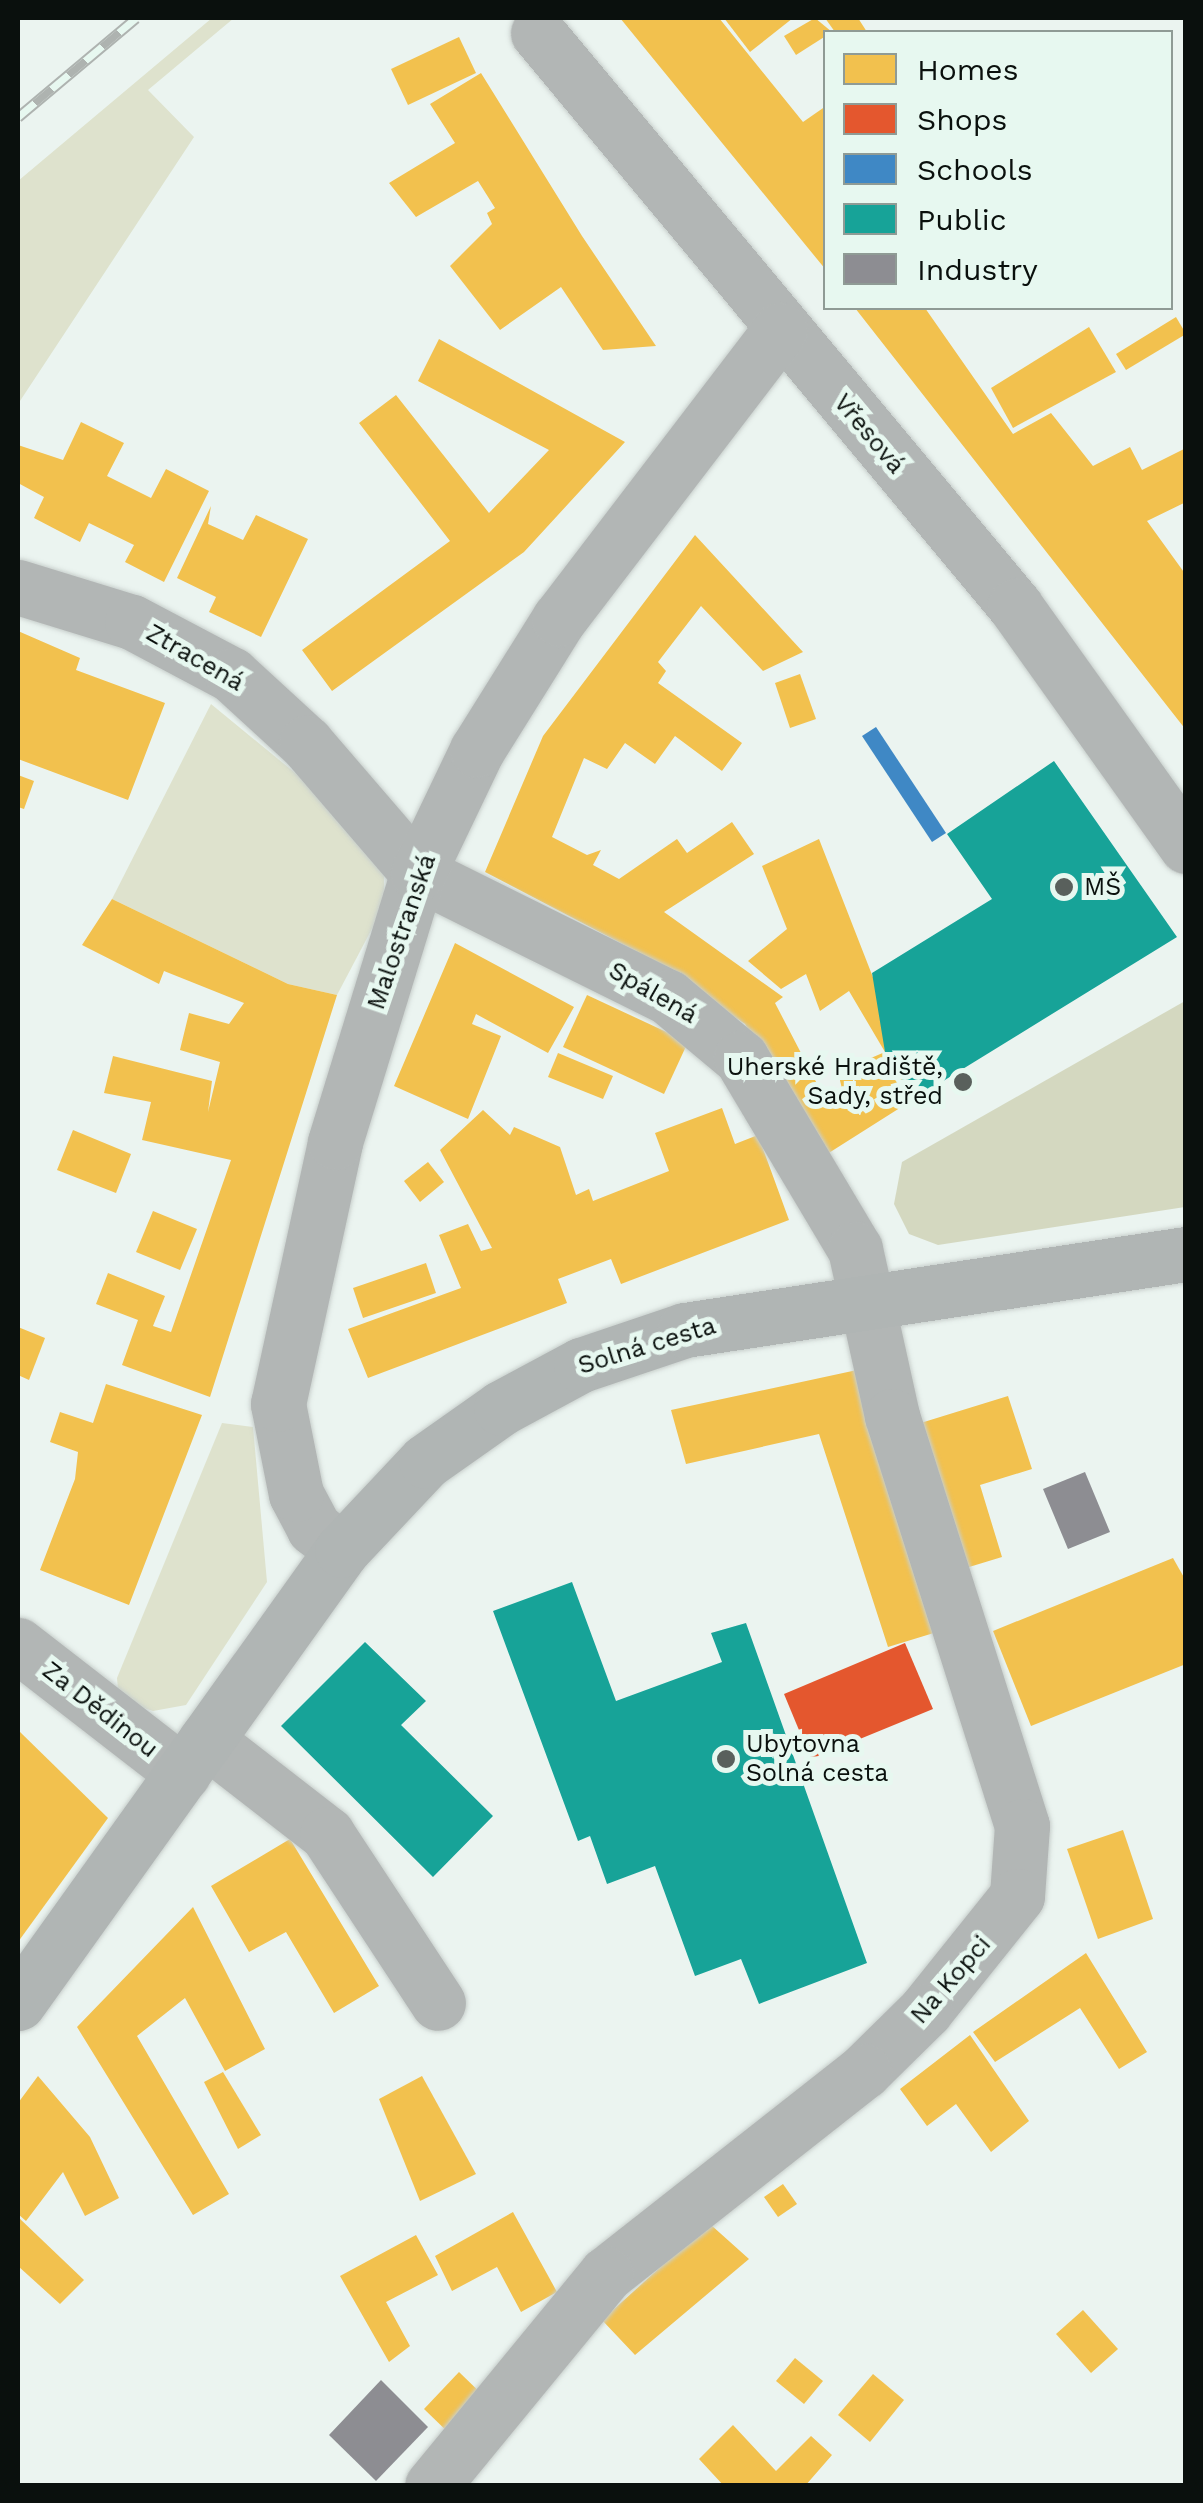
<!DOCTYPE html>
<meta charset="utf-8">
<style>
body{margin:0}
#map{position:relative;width:1203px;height:2503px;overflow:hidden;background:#ebf4f0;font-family:"Work Sans",sans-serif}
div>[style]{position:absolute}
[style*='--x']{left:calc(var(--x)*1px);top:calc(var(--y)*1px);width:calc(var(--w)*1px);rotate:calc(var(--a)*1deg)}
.green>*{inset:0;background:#dee2cd}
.forest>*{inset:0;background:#d4d8c0}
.homes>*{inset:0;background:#f2c14e}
.shops>*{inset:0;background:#e4572e}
.schools>*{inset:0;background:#3f88c5}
.public>*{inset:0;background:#17a398}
.industry>*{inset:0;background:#8d8d92}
.roads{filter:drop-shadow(0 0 2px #c8cfcc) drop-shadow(0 0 2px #c8cfcc)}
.street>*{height:55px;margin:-27.5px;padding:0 27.5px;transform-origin:27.5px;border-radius:27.5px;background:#b2b6b5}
.secondary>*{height:55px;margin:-27.5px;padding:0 27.5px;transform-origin:27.5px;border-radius:27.5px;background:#b0b5b4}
.rail>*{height:11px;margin-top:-5.5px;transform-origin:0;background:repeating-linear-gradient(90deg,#e7f8f0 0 22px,#aeb3b0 0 44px);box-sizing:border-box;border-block:2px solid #aeb3b0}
.dots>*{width:28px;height:28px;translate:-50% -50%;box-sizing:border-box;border:5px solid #e7f8f0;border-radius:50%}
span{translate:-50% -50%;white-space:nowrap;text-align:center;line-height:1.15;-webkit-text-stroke:10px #e7f8f0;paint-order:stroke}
.street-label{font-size:25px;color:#0a100d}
.poi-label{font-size:25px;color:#0a100d}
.left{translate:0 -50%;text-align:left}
.right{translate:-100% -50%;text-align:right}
.frame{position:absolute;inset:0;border:20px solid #0a100d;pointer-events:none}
.legend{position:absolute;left:823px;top:30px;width:350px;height:280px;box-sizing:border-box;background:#e7f8f0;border:2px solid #8f9b95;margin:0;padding:12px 18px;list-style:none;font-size:30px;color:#0a100d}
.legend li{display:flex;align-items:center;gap:20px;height:50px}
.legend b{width:50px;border:2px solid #8f9b95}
</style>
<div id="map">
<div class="green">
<i style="clip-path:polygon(212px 18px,234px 18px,148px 90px,194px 137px,18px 404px,18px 181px)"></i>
<i style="clip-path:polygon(211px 704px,322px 795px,384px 870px,384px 906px,337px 995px,288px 984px,112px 899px)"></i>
<i style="clip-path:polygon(222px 1423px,253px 1427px,267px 1582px,186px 1705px,153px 1711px,119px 1700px,117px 1678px)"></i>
</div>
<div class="forest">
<i style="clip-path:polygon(1185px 1001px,1185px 1207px,938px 1245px,909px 1234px,894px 1204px,902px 1162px)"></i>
</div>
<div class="homes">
<i style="clip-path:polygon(620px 18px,719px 18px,803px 122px,826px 106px,826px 270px)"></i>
<i style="clip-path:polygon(724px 18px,793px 18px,750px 52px)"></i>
<i style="clip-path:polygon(815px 18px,832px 32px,796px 55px,784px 36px)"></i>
<i style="clip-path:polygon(825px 18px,858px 18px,867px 32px,835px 32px)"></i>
<i style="clip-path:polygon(459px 37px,476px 73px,408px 105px,391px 69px)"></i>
<i style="clip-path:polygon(481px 73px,582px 236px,656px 346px,603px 350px,561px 287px,500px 330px,450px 266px,492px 224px,487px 213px,495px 208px,478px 181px,416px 217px,389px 183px,455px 143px,430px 104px)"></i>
<i style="clip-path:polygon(855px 308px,925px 308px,1013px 434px,1051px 413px,1093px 466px,1130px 447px,1142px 470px,1186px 448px,1186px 502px,1147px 521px,1186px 575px,1186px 730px)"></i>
<i style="clip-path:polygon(1176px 317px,1186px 334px,1126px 370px,1116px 354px)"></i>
<i style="clip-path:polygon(1089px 327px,1116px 372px,1013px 428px,991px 388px)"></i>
<i style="clip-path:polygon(439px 339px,625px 442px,524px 552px,332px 691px,302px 650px,450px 541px,359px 423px,396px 395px,489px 513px,549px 450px,418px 381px)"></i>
<i style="clip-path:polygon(81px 422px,124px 443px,107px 476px,151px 498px,166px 469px,209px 491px,164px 582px,125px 562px,134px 545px,89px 523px,80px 542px,34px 518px,44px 497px,18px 483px,18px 445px,63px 460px)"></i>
<i style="clip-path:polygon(211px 506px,208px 524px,243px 540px,256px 515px,308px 539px,261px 637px,209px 612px,216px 597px,177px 578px)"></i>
<i style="clip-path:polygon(695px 535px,803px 652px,763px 671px,701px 606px,658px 662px,666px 671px,658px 683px,742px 743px,722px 771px,675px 736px,655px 764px,625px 743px,607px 769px,584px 758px,552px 837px,587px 855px,601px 850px,593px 865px,619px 879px,677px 839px,687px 853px,732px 822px,754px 854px,664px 912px,783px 997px,775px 1003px,826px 1101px,843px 1093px,838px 1072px,885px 1052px,914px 1099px,824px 1156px,745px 1024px,634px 950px,485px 872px,543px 736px)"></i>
<i style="clip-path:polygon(18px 631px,80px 658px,76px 670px,165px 703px,128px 800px,18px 759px)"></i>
<i style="clip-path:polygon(800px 674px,816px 719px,790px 728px,775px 683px)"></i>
<i style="clip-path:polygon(18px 775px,34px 781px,24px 809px,18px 807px)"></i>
<i style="clip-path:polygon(819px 839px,883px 1003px,885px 1052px,849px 991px,820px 1011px,806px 974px,781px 989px,748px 961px,787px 929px,762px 866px)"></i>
<i style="clip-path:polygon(112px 899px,288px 984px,337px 995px,210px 1397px,122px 1365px,138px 1320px,96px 1304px,108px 1273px,165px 1296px,153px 1326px,171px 1332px,231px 1160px,142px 1140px,151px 1102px,104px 1093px,113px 1056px,212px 1081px,208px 1112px,220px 1062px,180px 1050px,189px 1013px,229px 1024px,244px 1003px,164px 971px,159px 984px,82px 945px)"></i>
<i style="clip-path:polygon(455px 943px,574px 1007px,548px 1053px,476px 1014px,472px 1024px,501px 1036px,468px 1119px,394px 1086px)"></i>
<i style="clip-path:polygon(587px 995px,688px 1042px,664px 1094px,563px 1047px)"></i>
<i style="clip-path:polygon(558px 1053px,613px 1076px,603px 1099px,548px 1077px)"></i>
<i style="clip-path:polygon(722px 1108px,735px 1144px,758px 1135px,789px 1220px,621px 1284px,611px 1259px,558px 1279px,567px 1303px,368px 1378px,348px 1329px,461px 1288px,439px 1235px,468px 1224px,481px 1251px,492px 1248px,440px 1150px,483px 1110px,510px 1135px,514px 1127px,560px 1147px,576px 1195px,589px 1189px,593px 1201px,669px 1171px,655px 1133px)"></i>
<i style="clip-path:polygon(73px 1130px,131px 1154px,116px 1193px,57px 1170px)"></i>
<i style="clip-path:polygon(428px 1162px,444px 1182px,420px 1202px,404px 1181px)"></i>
<i style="clip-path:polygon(153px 1211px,197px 1229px,180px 1270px,136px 1252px)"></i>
<i style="clip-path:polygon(426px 1263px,436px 1293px,363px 1318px,353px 1288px)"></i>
<i style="clip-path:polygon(18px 1327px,45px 1338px,29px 1380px,18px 1375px)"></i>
<i style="clip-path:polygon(857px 1370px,937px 1632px,888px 1647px,819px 1434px,686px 1464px,671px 1410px)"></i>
<i style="clip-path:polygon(106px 1384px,202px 1415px,129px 1605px,40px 1570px,75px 1479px,78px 1452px,50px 1442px,60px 1412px,93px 1423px)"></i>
<i style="clip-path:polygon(1008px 1396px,1032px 1469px,980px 1485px,1002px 1557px,956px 1571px,911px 1426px)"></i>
<i style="clip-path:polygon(1173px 1558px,1186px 1581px,1186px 1664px,1031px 1726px,993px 1631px)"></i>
<i style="clip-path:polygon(18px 1730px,108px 1818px,18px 1942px)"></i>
<i style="clip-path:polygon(1123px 1830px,1153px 1919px,1098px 1939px,1067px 1849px)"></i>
<i style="clip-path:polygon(290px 1839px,379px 1986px,334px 2013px,286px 1932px,249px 1952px,211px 1886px)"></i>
<i style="clip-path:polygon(193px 1907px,265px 2049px,225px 2071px,185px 1998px,137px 2036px,229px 2194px,193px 2215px,77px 2027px)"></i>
<i style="clip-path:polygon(1086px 1953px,1147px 2052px,1119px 2069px,1080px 2008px,995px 2062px,973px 2032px)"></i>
<i style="clip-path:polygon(970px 2035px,1029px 2121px,991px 2152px,956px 2104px,927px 2126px,900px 2089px)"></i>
<i style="clip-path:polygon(223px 2072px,261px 2135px,238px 2149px,204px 2082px)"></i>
<i style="clip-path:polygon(38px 2076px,90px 2137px,119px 2198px,85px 2216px,63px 2172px,26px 2221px,18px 2214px,18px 2103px)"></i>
<i style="clip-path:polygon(422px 2076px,476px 2174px,420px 2201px,379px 2099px)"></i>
<i style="clip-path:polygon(783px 2184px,797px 2204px,778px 2217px,764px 2197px)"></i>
<i style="clip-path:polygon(513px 2212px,557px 2292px,521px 2312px,497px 2267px,452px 2291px,435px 2256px)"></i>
<i style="clip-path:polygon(701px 2216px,749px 2259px,635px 2355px,602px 2320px,676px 2253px)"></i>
<i style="clip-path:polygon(18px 2217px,84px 2280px,60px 2304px,18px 2266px)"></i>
<i style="clip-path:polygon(416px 2235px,438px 2275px,386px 2302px,410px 2346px,389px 2362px,340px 2276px)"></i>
<i style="clip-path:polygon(1083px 2310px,1118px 2349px,1091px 2373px,1056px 2334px)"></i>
<i style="clip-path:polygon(795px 2358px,823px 2381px,804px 2404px,776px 2381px)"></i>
<i style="clip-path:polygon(459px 2372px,490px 2402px,454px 2438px,424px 2409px)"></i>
<i style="clip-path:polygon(873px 2374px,904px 2400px,870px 2442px,838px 2415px)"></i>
<i style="clip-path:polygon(733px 2425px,776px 2471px,811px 2436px,832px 2455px,805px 2486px,724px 2486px,699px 2459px)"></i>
</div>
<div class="shops">
<i style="clip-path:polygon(905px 1643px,933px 1709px,811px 1759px,784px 1694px)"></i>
</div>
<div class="schools">
<i style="clip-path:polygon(876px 727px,946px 833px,932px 842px,862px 736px)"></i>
</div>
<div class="public">
<i style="clip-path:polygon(1054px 761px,1177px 937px,914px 1099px,885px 1052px,872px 973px,992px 899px,947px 834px)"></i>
<i style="clip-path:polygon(572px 1582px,616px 1701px,722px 1662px,711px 1633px,746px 1623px,867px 1963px,759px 2004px,741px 1959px,695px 1976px,655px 1866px,607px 1884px,590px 1836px,578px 1841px,493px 1611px)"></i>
<i style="clip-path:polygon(365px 1642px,426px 1701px,401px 1725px,493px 1816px,433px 1877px,281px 1726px)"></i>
</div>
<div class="industry">
<i style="clip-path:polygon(1085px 1472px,1110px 1532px,1068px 1549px,1043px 1489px)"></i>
<i style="clip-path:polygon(381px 2380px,428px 2427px,376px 2481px,329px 2435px)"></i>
</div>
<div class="roads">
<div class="street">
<i style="--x:538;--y:33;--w:746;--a:50.22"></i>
<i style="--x:1015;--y:606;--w:295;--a:54.5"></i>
<i style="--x:18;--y:587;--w:119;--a:17.1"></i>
<i style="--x:132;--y:622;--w:113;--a:27.9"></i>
<i style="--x:232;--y:675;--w:100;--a:42.6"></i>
<i style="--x:306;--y:743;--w:172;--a:49.3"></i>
<i style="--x:418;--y:873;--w:279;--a:26.4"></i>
<i style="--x:668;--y:997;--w:95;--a:39.9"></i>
<i style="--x:741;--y:1058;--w:222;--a:59.2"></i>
<i style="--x:855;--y:1249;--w:171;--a:77.5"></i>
<i style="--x:892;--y:1416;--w:430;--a:72.4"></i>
<i style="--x:1022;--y:1826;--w:70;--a:94.1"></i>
<i style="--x:1017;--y:1896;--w:147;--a:128.7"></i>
<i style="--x:925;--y:2011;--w:86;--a:135.5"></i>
<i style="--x:864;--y:2071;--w:328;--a:141.8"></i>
<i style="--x:606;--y:2274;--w:274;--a:129.4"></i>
<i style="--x:342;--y:1550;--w:36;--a:-142"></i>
<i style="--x:314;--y:1528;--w:38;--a:-118"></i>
<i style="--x:296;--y:1494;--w:92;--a:-101.3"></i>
<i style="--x:278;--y:1404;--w:268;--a:-77.7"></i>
<i style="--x:335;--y:1142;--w:282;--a:-72.9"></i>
<i style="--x:418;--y:873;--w:136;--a:-64.4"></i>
<i style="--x:477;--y:750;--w:155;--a:-58"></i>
<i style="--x:559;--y:619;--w:364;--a:-52.6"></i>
<i style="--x:18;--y:1645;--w:209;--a:37.8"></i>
<i style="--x:206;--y:1740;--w:153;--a:37.8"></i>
<i style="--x:327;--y:1834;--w:202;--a:56.7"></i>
</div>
<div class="secondary">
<i style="--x:18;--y:2003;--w:557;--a:-54.43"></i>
<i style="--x:342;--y:1550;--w:122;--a:-46.7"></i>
<i style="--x:426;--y:1461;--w:92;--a:-35.2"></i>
<i style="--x:501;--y:1408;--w:91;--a:-28.3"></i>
<i style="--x:581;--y:1365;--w:110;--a:-18.6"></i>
<i style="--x:685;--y:1330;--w:507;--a:-8.63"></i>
</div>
</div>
<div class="rail">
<i style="--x:18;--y:117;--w:154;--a:-40"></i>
</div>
<div class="dots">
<i style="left:1064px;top:887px;background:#59605c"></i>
<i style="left:963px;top:1082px;background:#59605c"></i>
<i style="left:726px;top:1759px;background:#59605c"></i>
</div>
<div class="street-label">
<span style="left:869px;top:434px;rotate:50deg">Vřesová</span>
<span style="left:195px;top:658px;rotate:30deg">Ztracená</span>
<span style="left:402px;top:932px;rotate:-71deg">Malostranská</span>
<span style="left:653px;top:993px;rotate:30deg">Spálená</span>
<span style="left:647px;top:1346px;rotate:-17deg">Solná cesta</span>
<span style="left:100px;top:1710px;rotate:38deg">Za Dědinou</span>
<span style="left:951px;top:1980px;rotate:-49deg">Na Kopci</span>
</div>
<div class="poi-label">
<span class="left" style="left:1084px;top:887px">MŠ</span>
<span class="right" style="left:943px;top:1082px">Uherské Hradiště,<br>Sady, střed</span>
<span class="left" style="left:746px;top:1759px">Ubytovna<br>Solná cesta</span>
</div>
<div class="frame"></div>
<ul class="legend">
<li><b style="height:28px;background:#f2c14e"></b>Homes</li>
<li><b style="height:28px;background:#e4572e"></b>Shops</li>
<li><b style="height:28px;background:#3f88c5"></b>Schools</li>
<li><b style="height:28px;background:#17a398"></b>Public</li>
<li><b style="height:28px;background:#8d8d92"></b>Industry</li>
</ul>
</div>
